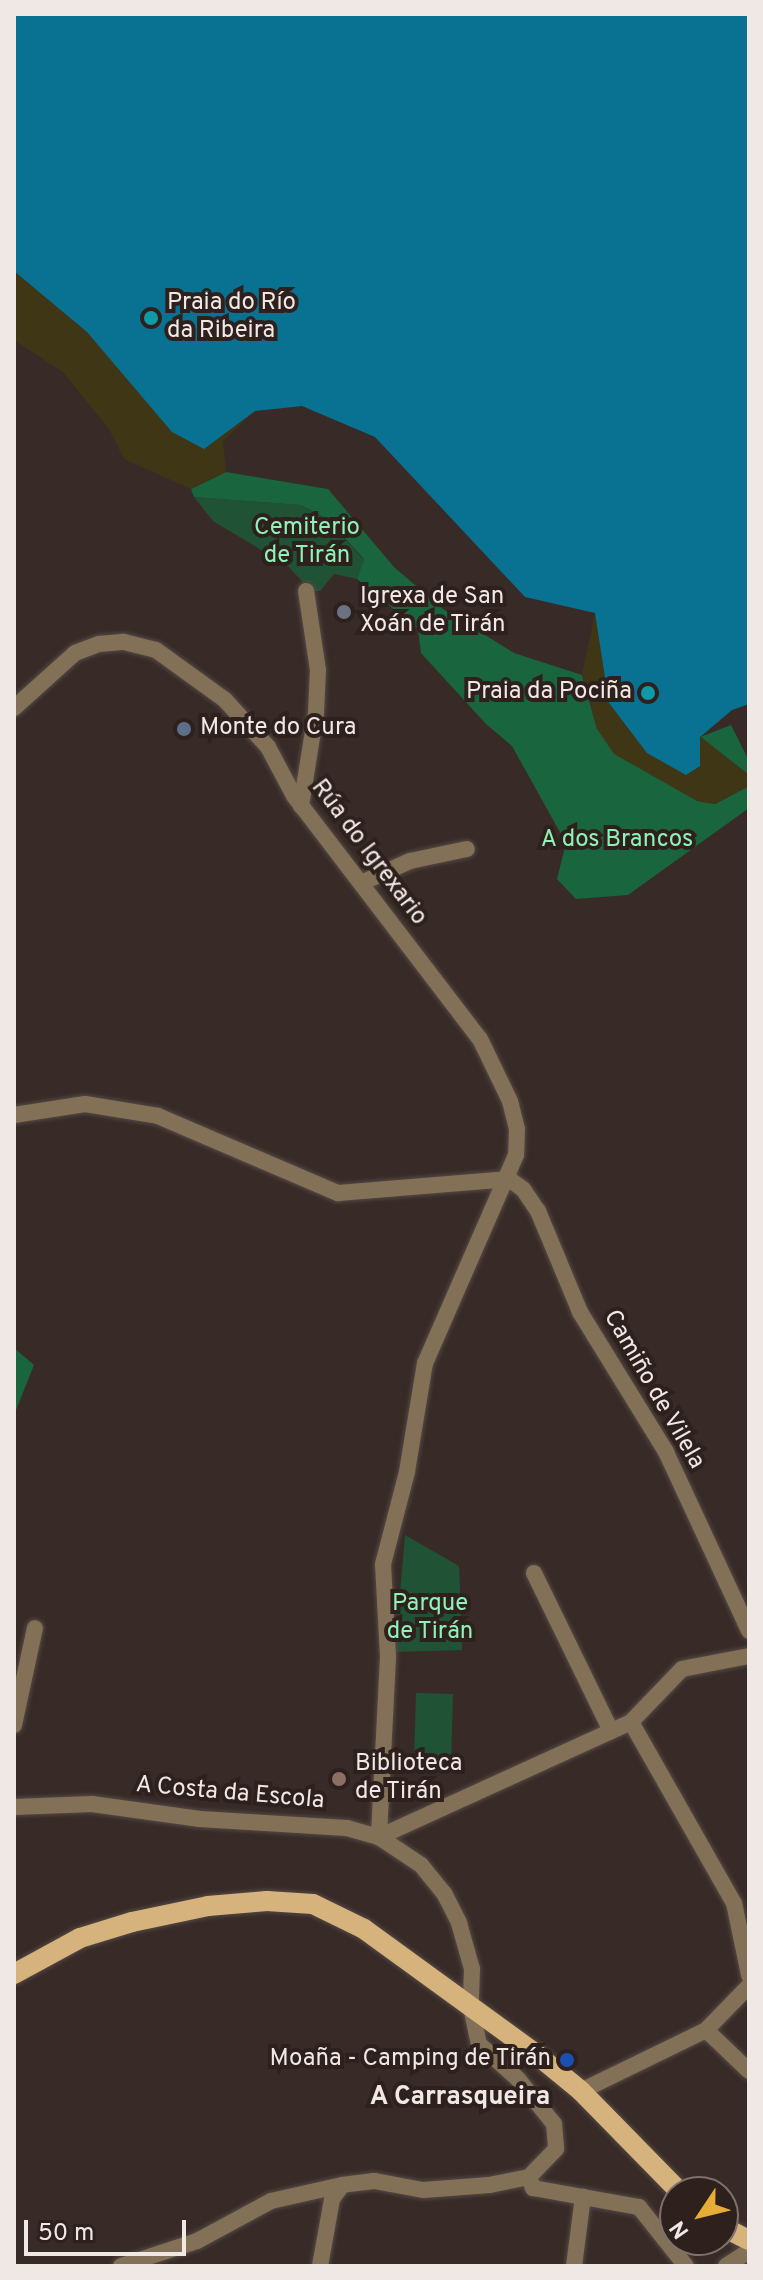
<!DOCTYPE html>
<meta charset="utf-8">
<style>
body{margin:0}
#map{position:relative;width:763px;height:2280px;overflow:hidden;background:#382b27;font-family:Overpass,sans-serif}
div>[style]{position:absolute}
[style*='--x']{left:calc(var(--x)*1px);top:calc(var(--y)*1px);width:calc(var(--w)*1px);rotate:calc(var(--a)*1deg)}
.green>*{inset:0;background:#205336}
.forest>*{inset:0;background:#19653e}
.sand>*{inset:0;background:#3e3615}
.water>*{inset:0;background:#097292}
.roads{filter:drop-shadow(0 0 2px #554945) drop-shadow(0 0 2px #554945)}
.street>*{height:16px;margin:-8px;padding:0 8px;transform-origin:8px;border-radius:8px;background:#827157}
.primary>*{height:20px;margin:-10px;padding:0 10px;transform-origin:10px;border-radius:10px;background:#d6b37c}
.dots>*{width:22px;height:22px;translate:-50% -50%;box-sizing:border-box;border:4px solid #2e211d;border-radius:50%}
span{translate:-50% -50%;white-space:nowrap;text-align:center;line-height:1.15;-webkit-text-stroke:8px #2e211d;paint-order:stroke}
.poi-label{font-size:24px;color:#f0e8e5}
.left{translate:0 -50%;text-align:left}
.right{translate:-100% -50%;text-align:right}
.park-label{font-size:24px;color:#8ef2b6}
.street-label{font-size:24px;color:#f0e8e5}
.neighbourhood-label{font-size:26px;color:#f0e8e5;font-weight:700}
.frame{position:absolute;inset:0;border:16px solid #f0e8e5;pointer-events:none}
.north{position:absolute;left:659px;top:2176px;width:80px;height:80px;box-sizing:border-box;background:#2e211d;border:2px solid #7c716d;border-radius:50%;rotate:235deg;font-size:22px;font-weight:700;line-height:32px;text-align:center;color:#f0e8e5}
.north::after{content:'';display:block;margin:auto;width:28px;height:36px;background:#e5ad35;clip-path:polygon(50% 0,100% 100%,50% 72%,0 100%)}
.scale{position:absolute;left:24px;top:2220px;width:162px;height:36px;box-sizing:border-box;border:4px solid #f0e8e5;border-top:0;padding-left:10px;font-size:24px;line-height:28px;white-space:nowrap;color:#f0e8e5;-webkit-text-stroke:6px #2e211d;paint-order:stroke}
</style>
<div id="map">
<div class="green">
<i style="clip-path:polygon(194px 497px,301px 505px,326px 519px,364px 560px,357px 579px,334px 574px,320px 591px,311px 591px,288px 566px,213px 521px)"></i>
<i style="clip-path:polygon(405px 1535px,459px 1566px,462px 1650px,395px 1652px)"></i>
<i style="clip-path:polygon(416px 1693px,453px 1694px,451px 1763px,414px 1762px)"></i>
</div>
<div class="forest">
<i style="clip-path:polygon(226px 472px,328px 489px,394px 567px,443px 609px,514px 653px,582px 675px,597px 729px,697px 801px,715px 804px,749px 786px,749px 808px,628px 895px,576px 899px,557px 879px,566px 843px,512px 746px,486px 724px,421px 653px,418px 629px,357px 579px,364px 559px,327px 519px,301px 505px,194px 497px,191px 489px)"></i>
<i style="clip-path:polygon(731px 725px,749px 761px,749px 775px,700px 737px)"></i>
<i style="clip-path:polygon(14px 1348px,34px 1365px,14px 1415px)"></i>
</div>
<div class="sand">
<i style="clip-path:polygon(14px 169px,255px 411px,223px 441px,226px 472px,191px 489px,124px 459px,109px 429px,63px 372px,14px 340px)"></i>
<i style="clip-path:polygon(595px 613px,732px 710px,701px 737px,749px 775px,749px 786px,715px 804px,697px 801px,614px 754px,597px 729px,582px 675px)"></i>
</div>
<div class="water">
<i style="clip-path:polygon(14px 14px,749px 14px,749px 704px,732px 710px,700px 737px,700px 766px,686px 775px,647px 753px,609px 703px,595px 613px,525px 597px,375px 437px,302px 406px,255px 411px,204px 449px,172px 432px,87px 332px,14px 271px)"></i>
</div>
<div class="roads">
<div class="street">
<i style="--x:14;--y:708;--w:82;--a:-42"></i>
<i style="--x:75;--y:653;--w:26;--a:-21"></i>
<i style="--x:99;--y:644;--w:25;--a:-5"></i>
<i style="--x:124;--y:642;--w:33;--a:14"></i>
<i style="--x:156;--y:650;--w:85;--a:35.9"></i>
<i style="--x:225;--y:700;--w:64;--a:47.5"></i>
<i style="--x:268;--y:747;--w:55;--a:62"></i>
<i style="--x:294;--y:796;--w:306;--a:52.6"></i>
<i style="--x:480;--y:1039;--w:69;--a:64.2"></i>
<i style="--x:510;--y:1101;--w:29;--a:76"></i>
<i style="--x:517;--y:1129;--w:26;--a:92"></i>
<i style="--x:516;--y:1155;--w:227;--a:113.6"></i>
<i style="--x:425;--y:1363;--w:110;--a:99.4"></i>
<i style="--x:407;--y:1472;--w:95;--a:104.6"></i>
<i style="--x:383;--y:1564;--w:93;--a:86.9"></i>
<i style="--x:388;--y:1657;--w:180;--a:92.9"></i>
<i style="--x:379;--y:1837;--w:277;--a:-24.5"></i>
<i style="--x:301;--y:806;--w:95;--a:-80.9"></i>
<i style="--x:316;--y:712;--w:42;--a:-87.3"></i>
<i style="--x:318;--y:670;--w:80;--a:-98.6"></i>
<i style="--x:361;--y:883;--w:54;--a:-24.2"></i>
<i style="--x:410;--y:861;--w:58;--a:-11.9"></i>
<i style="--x:14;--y:1115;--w:72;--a:-8.8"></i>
<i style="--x:85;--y:1104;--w:74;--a:9.3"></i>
<i style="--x:158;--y:1116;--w:196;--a:23.2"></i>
<i style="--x:338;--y:1193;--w:172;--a:-4.7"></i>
<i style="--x:509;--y:1179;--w:17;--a:36"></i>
<i style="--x:523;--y:1189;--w:27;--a:56"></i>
<i style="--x:538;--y:1211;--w:109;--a:67.4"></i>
<i style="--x:580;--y:1312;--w:164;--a:58.4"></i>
<i style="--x:666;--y:1452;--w:197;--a:65.1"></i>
<i style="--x:534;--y:1573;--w:176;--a:64"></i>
<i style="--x:749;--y:1656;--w:68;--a:169"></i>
<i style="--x:682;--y:1669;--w:74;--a:133.9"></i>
<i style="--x:631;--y:1722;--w:208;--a:60.4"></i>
<i style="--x:734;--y:1903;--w:74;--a:78.2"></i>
<i style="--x:14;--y:1725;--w:99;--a:-77.8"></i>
<i style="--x:14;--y:1807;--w:78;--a:-2.2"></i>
<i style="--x:92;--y:1804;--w:109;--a:7.9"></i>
<i style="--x:200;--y:1819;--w:147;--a:3.5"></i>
<i style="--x:347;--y:1828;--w:33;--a:16"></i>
<i style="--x:379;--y:1837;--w:50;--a:33.7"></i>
<i style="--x:421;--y:1865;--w:36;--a:51"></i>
<i style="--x:444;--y:1893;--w:34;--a:63"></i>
<i style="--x:459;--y:1923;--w:48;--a:74.2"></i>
<i style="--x:472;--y:1969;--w:38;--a:92"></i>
<i style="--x:471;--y:2007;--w:38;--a:78"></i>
<i style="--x:479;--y:2044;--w:52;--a:41.9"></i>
<i style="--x:518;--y:2079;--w:58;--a:51.3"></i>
<i style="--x:554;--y:2124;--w:25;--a:85"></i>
<i style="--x:556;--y:2149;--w:39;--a:134"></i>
<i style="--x:529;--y:2177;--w:41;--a:168.7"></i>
<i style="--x:489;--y:2185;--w:66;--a:175.7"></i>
<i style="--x:423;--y:2190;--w:50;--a:-169.6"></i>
<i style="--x:374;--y:2181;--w:32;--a:173"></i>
<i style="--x:342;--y:2185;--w:73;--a:167.3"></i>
<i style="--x:271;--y:2201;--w:84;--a:151.6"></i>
<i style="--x:197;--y:2241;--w:80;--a:161.8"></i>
<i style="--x:706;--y:2030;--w:59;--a:43.6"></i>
<i style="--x:581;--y:2091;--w:139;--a:-26"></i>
<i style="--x:706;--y:2030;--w:62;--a:-45.7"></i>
<i style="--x:529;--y:2177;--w:12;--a:70"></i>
<i style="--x:533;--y:2188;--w:108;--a:10.2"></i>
<i style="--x:639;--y:2207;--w:75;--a:51.5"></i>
<i style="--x:320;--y:2266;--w:68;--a:-79.8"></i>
<i style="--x:332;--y:2199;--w:17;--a:-54"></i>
<i style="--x:574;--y:2266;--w:70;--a:-82.6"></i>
<i style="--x:726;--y:2266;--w:27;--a:-33"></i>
</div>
<div class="primary">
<i style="--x:14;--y:1974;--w:75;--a:-28.6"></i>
<i style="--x:80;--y:1938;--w:54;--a:-17.1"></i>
<i style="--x:132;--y:1922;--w:78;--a:-11.9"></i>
<i style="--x:208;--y:1906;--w:59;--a:-4.8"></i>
<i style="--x:267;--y:1901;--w:46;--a:3.7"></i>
<i style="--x:313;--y:1904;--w:57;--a:26.1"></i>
<i style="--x:364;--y:1929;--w:213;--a:36"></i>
<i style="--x:536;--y:2054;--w:58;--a:39.4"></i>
<i style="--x:581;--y:2091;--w:141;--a:45.6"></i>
<i style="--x:723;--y:2227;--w:29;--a:27"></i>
</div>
</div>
<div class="dots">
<i style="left:151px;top:318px;background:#0f9aa8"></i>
<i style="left:344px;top:612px;background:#6b7280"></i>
<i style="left:648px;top:693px;background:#0f9aa8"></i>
<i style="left:184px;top:729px;background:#5c6f8a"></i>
<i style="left:339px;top:1779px;background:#8d6e63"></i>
<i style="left:567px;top:2060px;background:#1a4fb4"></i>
</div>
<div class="poi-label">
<span class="left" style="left:167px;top:318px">Praia do Río<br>da Ribeira</span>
<span class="left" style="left:360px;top:612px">Igrexa de San<br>Xoán de Tirán</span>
<span class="right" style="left:632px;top:693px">Praia da Pociña</span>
<span class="left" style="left:200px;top:729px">Monte do Cura</span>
<span class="left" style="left:355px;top:1779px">Biblioteca<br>de Tirán</span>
<span class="right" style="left:551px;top:2060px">Moaña - Camping de Tirán</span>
</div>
<div class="park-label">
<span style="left:307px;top:543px">Cemiterio<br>de Tirán</span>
<span style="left:617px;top:841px">A dos Brancos</span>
<span style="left:430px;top:1619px">Parque<br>de Tirán</span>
</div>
<div class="street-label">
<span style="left:368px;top:853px;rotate:53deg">Rúa do Igrexario</span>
<span style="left:653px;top:1390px;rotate:60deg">Camiño de Vilela</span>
<span style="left:230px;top:1794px;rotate:5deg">A Costa da Escola</span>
</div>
<div class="neighbourhood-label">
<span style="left:460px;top:2098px">A Carrasqueira</span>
</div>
<div class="frame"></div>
<div class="north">N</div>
<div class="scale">50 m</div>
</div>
